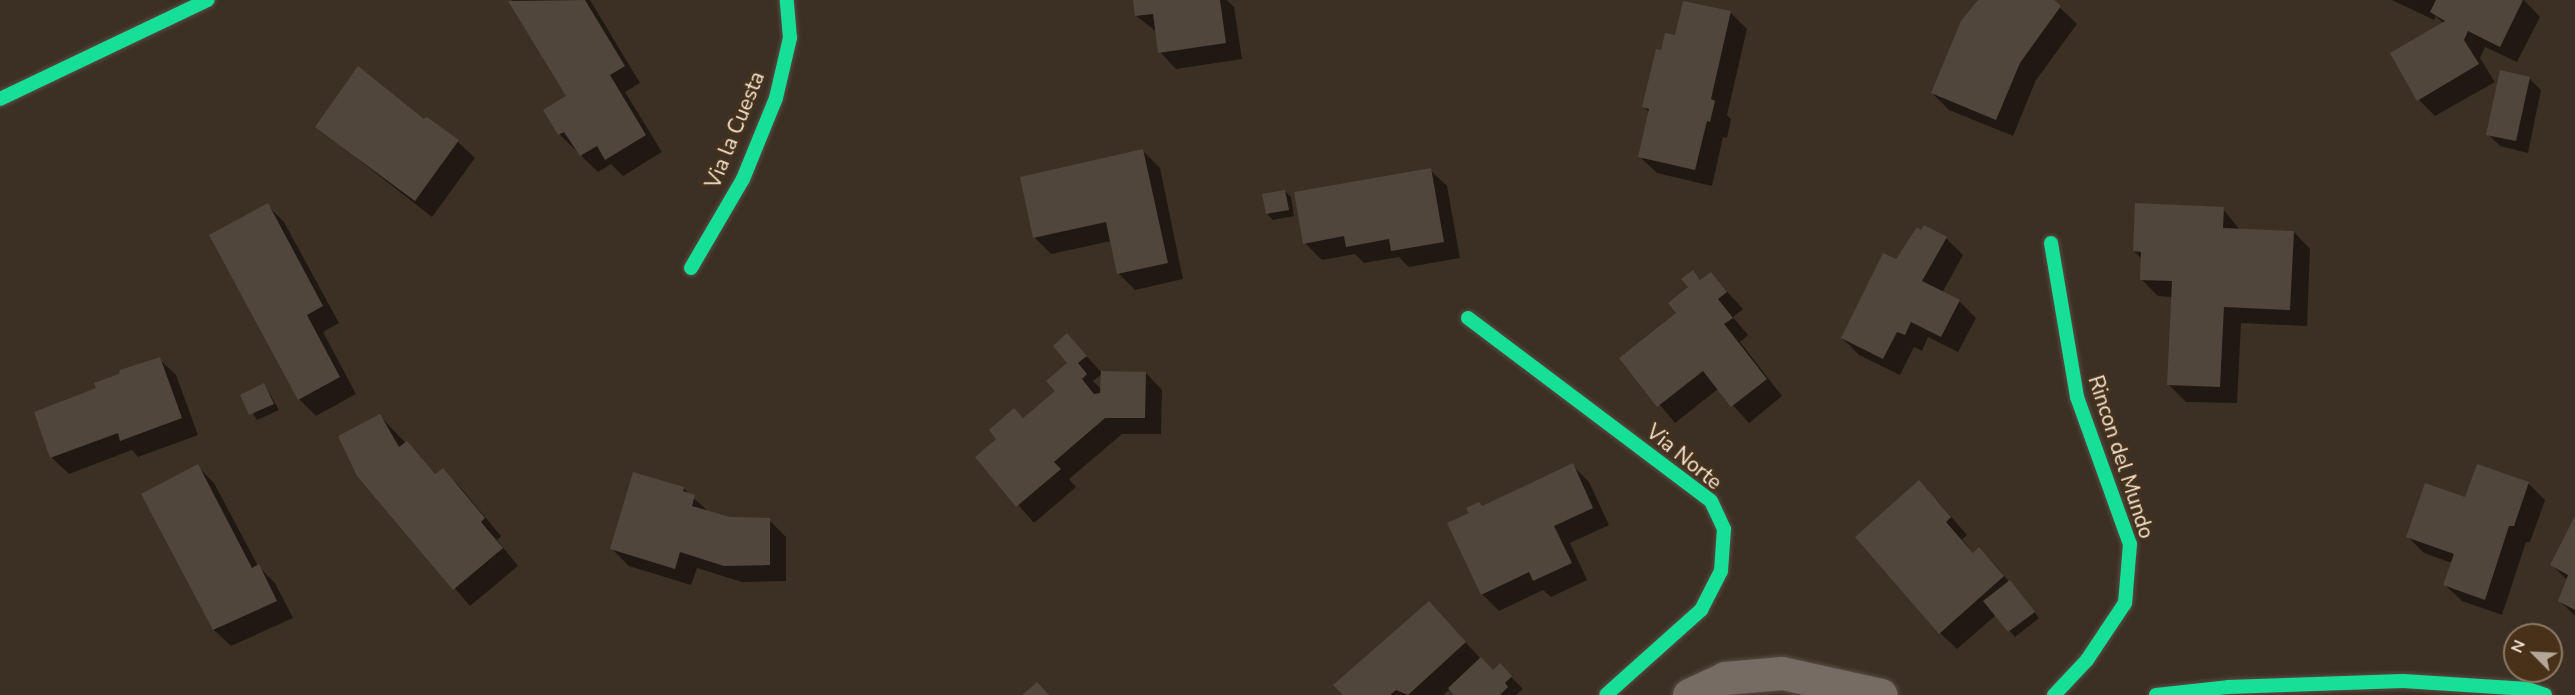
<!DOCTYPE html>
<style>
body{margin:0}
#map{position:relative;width:2575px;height:695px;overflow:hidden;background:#3c3024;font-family:"Nunito Sans",sans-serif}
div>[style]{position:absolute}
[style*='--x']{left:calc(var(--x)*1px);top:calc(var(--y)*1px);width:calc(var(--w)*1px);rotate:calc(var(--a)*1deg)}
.shadow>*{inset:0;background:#0007}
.building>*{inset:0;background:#51463c}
.roads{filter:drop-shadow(0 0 2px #584e43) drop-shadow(0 0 2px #584e43)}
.street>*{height:33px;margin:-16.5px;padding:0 16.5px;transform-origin:16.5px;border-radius:16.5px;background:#766c64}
.fast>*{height:14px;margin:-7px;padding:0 7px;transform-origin:7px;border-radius:7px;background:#16e098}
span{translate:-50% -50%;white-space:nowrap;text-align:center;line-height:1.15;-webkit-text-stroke:4.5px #473119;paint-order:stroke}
.street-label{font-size:21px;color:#f4e5d7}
.north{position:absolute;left:2503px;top:623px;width:60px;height:60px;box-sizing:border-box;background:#473119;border:2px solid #8c7965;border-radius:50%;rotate:294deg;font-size:16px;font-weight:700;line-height:24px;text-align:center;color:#f4e5d7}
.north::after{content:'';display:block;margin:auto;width:21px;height:27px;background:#b4a698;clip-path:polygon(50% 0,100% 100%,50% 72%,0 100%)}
</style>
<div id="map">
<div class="shadow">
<i style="clip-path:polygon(512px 0,590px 0,640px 83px,625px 92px,662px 152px,623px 176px,611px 164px,598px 172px,560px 135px,545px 111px,569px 97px)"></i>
<i style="clip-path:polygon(1134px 0,1227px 0,1234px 7px,1242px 59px,1176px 69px,1160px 52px,1157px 32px,1136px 16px)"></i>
<i style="clip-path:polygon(1980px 0,2052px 0,2077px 24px,2036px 80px,2013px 136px,1949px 110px,1932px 93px)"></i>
<i style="clip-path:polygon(2392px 0,2524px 0,2540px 17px,2517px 62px,2485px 47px,2480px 58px,2495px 82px,2435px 116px,2419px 100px,2444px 24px,2436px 16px,2434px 20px)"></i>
<i style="clip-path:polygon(1730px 12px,1747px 29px,1727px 115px,1731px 119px,1727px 138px,1723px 137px,1712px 186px,1657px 173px,1640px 157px,1650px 113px,1644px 107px,1662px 52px,1676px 37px)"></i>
<i style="clip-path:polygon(2529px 78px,2541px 90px,2528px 153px,2500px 146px,2488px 134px)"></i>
<i style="clip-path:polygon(409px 110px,458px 142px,475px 158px,432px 217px,317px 127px)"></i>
<i style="clip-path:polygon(1143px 151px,1160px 168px,1183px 279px,1135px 290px,1118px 273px,1111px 241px,1051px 254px,1034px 237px)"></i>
<i style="clip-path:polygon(1430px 170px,1447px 186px,1460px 258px,1409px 267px,1399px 257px,1364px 263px,1355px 254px,1322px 260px,1305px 243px)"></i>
<i style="clip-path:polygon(1285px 191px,1291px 197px,1294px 216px,1273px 220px,1267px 214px)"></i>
<i style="clip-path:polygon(267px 205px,284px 222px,339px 323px,323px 332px,356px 394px,316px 416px,299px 399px)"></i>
<i style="clip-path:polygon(2223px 209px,2240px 230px,2294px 232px,2310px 249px,2307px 326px,2241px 323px,2237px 403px,2186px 402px,2169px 385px,2173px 297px,2158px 296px,2142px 280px,2142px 259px,2134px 251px)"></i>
<i style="clip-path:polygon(1946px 238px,1963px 255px,1942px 293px,1959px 301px,1976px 318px,1958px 352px,1928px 337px,1922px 351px,1914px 347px,1900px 375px,1859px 355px,1842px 338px,1897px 261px)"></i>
<i style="clip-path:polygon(1693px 272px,1702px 281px,1711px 274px,1743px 309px,1733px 317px,1748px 335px,1740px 342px,1782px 396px,1749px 423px,1718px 389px,1675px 423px,1621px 358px,1678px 313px)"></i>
<i style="clip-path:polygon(evenodd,1067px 335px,1101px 372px,1146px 373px,1162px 390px,1161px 434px,1122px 434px,1069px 479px,1076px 487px,1034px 523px,977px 457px,1057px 391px,1069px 363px,1067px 335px,1102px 374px,1102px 390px,1093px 381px,1102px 374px)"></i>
<i style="clip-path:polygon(159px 359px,176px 375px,198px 435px,138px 457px,132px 450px,69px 474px,52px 458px,36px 413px,98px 389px)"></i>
<i style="clip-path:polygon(264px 384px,279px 410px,257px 420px,242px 395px)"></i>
<i style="clip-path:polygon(380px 416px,436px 475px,443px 470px,460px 487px,501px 536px,497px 540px,518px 566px,470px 606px,359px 475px)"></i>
<i style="clip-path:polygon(1572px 465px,1589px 482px,1609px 525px,1570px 543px,1587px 580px,1551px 597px,1543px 590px,1499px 611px,1482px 594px,1471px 513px)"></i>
<i style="clip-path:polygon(197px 466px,214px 483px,258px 566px,275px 583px,293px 618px,231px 646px,214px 630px,143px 495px)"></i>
<i style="clip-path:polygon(2478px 466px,2529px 484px,2545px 500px,2530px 542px,2526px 542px,2502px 615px,2462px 601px,2445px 585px,2452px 563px,2424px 553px,2407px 536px,2466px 499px)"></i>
<i style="clip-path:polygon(684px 489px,710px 513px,730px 518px,769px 520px,786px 537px,786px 581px,742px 582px,697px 568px,691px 585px,629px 566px,612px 549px)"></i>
<i style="clip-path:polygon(1936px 499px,1967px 535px,1962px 539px,1974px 554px,1979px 549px,1996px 566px,2039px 618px,2015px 637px,1996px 615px,1957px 649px,1940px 633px)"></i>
<i style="clip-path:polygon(2575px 519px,2575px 616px,2560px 601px,2567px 580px,2552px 565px)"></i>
<i style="clip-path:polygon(1445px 620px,1493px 672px,1500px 666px,1523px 689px,1516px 695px,1456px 695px,1450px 689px,1443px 695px,1345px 695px)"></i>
</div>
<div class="building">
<i style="clip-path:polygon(585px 0,625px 66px,610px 75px,646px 135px,605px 160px,597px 146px,580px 156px,564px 132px,558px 135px,543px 110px,566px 96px,508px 1px)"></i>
<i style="clip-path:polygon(1133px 0,1220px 0,1226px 43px,1158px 53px,1153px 14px,1135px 16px)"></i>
<i style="clip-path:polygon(1978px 0,2054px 0,2061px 6px,2020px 63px,1996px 120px,1931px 93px,1961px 21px)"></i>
<i style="clip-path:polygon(2436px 0,2523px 0,2500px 47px,2468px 31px,2464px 40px,2479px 64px,2417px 101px,2390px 53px,2445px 21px,2430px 12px)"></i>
<i style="clip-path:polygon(1683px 1px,1731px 11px,1711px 99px,1715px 101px,1710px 122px,1707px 121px,1695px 170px,1638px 157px,1649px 109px,1642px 107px,1656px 49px,1661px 50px,1665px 33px,1675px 35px)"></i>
<i style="clip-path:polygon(358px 66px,424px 119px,427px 117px,459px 140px,415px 201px,315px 127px)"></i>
<i style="clip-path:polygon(2500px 70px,2530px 77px,2516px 141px,2486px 135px)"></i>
<i style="clip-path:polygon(1143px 149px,1168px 263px,1117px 274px,1106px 222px,1033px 238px,1020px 177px)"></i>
<i style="clip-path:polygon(1431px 168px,1444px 242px,1391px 251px,1389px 239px,1346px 247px,1344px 236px,1303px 244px,1294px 192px)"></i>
<i style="clip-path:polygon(1285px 190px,1289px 210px,1266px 214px,1262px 194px)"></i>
<i style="clip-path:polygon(268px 203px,323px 306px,307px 315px,340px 377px,298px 400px,209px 235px)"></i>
<i style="clip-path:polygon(2135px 203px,2224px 207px,2223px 228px,2294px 231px,2290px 310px,2224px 307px,2220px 387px,2167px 385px,2172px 281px,2140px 280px,2141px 252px,2133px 251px)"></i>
<i style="clip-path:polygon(1924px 225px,1947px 237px,1922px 281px,1960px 300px,1941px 337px,1911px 322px,1905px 335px,1897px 332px,1883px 359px,1841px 338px,1883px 253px,1896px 259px,1917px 227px,1921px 230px)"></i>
<i style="clip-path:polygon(1693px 270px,1700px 280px,1711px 272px,1727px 292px,1718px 299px,1733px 318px,1724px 324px,1767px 379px,1731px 407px,1703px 371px,1657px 407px,1619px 358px,1676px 313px,1668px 303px,1688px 287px,1681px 279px)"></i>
<i style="clip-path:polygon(1067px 333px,1087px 356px,1078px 363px,1087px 374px,1082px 379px,1094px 394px,1100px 393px,1101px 371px,1146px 372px,1145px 418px,1105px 418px,1054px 462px,1061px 469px,1016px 507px,975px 457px,996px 439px,989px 430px,1014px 408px,1023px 418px,1055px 391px,1046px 381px,1067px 363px,1053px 346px)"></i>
<i style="clip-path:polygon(160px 357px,182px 418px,120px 441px,118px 433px,50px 458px,34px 412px,96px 388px,94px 383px,119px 374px,120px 370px)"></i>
<i style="clip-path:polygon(264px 383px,274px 404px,249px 415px,240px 395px)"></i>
<i style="clip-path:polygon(380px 414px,399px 447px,407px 441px,435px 474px,443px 468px,485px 518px,481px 522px,503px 548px,453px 590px,357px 476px,338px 436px)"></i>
<i style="clip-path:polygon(1573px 463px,1593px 508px,1554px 526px,1572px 563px,1533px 581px,1529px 572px,1481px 595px,1447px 523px,1469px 513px,1466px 508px,1479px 502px,1482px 506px)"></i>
<i style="clip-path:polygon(198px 464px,252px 568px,259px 564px,277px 601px,213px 630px,141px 494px)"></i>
<i style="clip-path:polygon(2477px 464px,2529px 482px,2514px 526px,2509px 526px,2485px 600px,2443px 585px,2454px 554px,2406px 537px,2425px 483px,2465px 497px)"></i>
<i style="clip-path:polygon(633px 472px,684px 487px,683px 491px,695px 495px,692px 506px,730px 517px,770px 518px,770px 565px,724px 566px,680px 552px,675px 569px,610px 549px)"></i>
<i style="clip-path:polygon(1919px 480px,1951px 517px,1946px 522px,1973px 553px,1979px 547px,2004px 576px,1939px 634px,1855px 537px)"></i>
<i style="clip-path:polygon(2575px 516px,2575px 610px,2558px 601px,2568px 575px,2550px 565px)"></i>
<i style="clip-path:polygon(2010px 580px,2035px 612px,2008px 632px,1983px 601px)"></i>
<i style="clip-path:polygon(1429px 601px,1466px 642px,1408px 695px,1396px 690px,1390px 695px,1343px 695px,1333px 685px)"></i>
<i style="clip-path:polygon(1481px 657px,1493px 670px,1500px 663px,1512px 676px,1505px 683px,1508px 687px,1500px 695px,1454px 695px,1448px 688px)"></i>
<i style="clip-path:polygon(1037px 682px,1049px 695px,1022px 695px)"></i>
</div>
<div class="roads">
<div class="street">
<i style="--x:1689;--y:695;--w:40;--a:-25"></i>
<i style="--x:1725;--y:678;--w:57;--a:-5"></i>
<i style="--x:1782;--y:673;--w:101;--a:12.5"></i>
</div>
<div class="fast">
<i style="--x:0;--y:99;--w:230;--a:-25.5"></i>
<i style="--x:2051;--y:243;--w:156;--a:80.4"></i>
<i style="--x:2077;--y:397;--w:156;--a:70.2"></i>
<i style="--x:2130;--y:544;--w:59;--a:94.8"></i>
<i style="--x:2125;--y:603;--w:69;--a:123.7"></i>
<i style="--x:2087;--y:660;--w:48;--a:133.3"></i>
<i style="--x:691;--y:268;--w:103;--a:-59.7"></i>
<i style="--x:743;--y:179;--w:87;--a:-67.8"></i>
<i style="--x:776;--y:98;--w:62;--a:-76.9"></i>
<i style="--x:790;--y:38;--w:38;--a:-95"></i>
<i style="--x:1468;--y:318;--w:304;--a:37"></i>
<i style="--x:1711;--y:501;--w:31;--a:65"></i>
<i style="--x:1724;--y:529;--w:42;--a:94.1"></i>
<i style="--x:1721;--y:571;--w:44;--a:117.1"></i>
<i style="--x:1701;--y:610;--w:127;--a:138.2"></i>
<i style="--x:2156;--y:695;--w:72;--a:-6.3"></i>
<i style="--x:2228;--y:687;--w:175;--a:-2"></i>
<i style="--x:2403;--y:681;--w:125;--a:3.7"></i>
<i style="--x:2528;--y:689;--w:18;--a:19"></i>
</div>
</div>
<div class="street-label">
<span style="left:735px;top:130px;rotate:-68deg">Via la Cuesta</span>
<span style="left:1684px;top:457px;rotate:39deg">Via Norte</span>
<span style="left:2121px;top:457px;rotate:72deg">Rincon del Mundo</span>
</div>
<div class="north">N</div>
</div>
